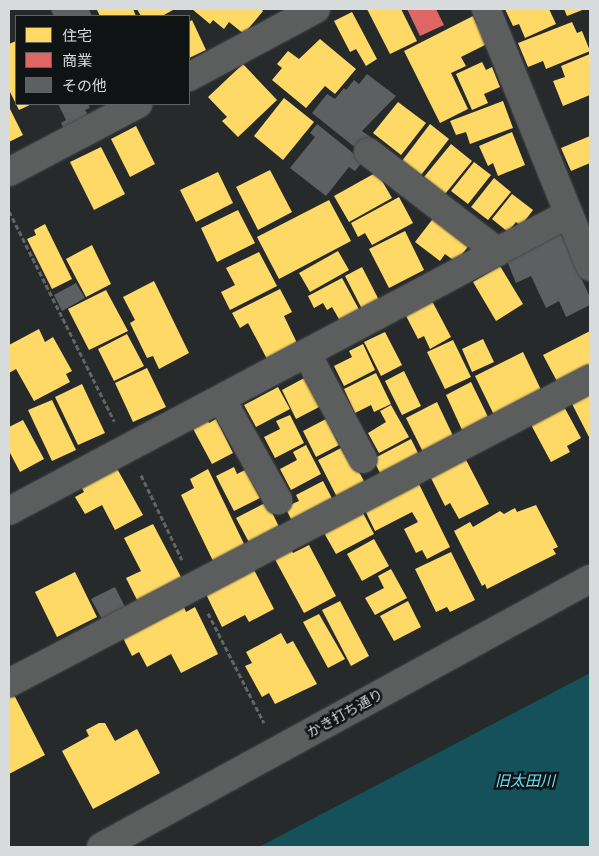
<!DOCTYPE html>
<meta charset="utf-8">
<style>
body{margin:0}
#map{position:relative;width:599px;height:856px;overflow:hidden;background:#272a2b;font-family:Commissioner,"Noto Sans JP",sans-serif}
div>[style]{position:absolute}
[style*='--x']{left:calc(var(--x)*1px);top:calc(var(--y)*1px);width:calc(var(--w)*1px);rotate:calc(var(--a)*1deg)}
.water>*{inset:0;background:#14515a}
.homes>*{inset:0;background:#ffd966}
.shops>*{inset:0;background:#e06666}
.building>*{inset:0;background:#5d6060}
.path>*{height:3px;margin-top:-1.5px;transform-origin:0;background:repeating-linear-gradient(90deg,#626465 0 5px,transparent 0 7.5px)}
.roads{filter:drop-shadow(0 0 1px #444748) drop-shadow(0 0 1px #444748)}
.minor>*{height:28px;margin:-14px;padding:0 14px;transform-origin:14px;border-radius:14px;background:#5c5e5e}
span{translate:-50% -50%;white-space:nowrap;text-align:center;line-height:1.15;-webkit-text-stroke:5px #101314;paint-order:stroke}
.street-label{font-size:14px;color:#d7dbdb}
.water-label{font-size:15px;color:#69e1f6;font-style:italic}
.frame{position:absolute;inset:0;border:10px solid #d7dbdb;pointer-events:none}
.legend{position:absolute;left:15px;top:15px;width:175px;height:90px;box-sizing:border-box;background:#101314;border:1px solid #606364;margin:0;padding:6px 9px;list-style:none;font-size:15px;color:#d7dbdb}
.legend li{display:flex;align-items:center;gap:10px;height:25px}
.legend b{width:25px;border:1px solid #606364}
</style>
<div id="map">
<div class="water">
<i style="clip-path:polygon(590px 673px,590px 847px,259px 847px)"></i>
</div>
<div class="homes">
<i style="clip-path:polygon(133px 9px,136px 16px,100px 16px,97px 10px)"></i>
<i style="clip-path:polygon(137px 9px,172px 9px,173px 10px,162px 16px,141px 16px)"></i>
<i style="clip-path:polygon(192px 9px,261px 9px,263px 11px,244px 34px,229px 22px,224px 29px,213px 20px,210px 24px)"></i>
<i style="clip-path:polygon(367px 9px,401px 9px,417px 41px,390px 54px)"></i>
<i style="clip-path:polygon(505px 9px,549px 9px,556px 24px,525px 38px,519px 24px,513px 26px)"></i>
<i style="clip-path:polygon(564px 9px,585px 9px,567px 16px)"></i>
<i style="clip-path:polygon(352px 12px,377px 59px,366px 66px,356px 49px,350px 52px,334px 21px)"></i>
<i style="clip-path:polygon(473px 16px,487px 44px,461px 57px,466px 66px,451px 73px,468px 109px,440px 123px,404px 51px)"></i>
<i style="clip-path:polygon(192px 20px,206px 50px,189px 58px,189px 22px)"></i>
<i style="clip-path:polygon(572px 22px,577px 33px,582px 31px,590px 51px,546px 69px,543px 61px,528px 67px,518px 43px)"></i>
<i style="clip-path:polygon(320px 39px,356px 69px,335px 94px,325px 86px,306px 108px,272px 80px,282px 68px,277px 64px,288px 51px,299px 59px)"></i>
<i style="clip-path:polygon(16px 41px,16px 104px,32px 104px,19px 110px,9px 90px,9px 44px)"></i>
<i style="clip-path:polygon(590px 54px,590px 95px,563px 106px,553px 81px,565px 77px,561px 66px)"></i>
<i style="clip-path:polygon(482px 62px,486px 70px,492px 67px,500px 87px,484px 94px,488px 103px,472px 110px,456px 74px)"></i>
<i style="clip-path:polygon(243px 64px,277px 100px,238px 137px,222px 121px,227px 117px,208px 97px)"></i>
<i style="clip-path:polygon(284px 98px,314px 122px,283px 160px,254px 136px)"></i>
<i style="clip-path:polygon(503px 101px,513px 128px,470px 144px,466px 132px,456px 135px,450px 121px)"></i>
<i style="clip-path:polygon(398px 102px,426px 123px,401px 155px,373px 133px)"></i>
<i style="clip-path:polygon(9px 107px,23px 135px,9px 142px)"></i>
<i style="clip-path:polygon(430px 124px,449px 139px,421px 175px,402px 161px)"></i>
<i style="clip-path:polygon(136px 126px,155px 164px,130px 177px,111px 139px)"></i>
<i style="clip-path:polygon(512px 132px,525px 165px,498px 176px,493px 163px,488px 166px,479px 146px)"></i>
<i style="clip-path:polygon(590px 136px,590px 163px,571px 171px,561px 148px)"></i>
<i style="clip-path:polygon(451px 144px,472px 161px,445px 194px,424px 177px)"></i>
<i style="clip-path:polygon(101px 147px,125px 194px,94px 210px,70px 162px)"></i>
<i style="clip-path:polygon(474px 162px,491px 175px,468px 204px,451px 191px)"></i>
<i style="clip-path:polygon(270px 170px,292px 212px,258px 230px,236px 187px)"></i>
<i style="clip-path:polygon(218px 172px,233px 203px,196px 222px,180px 190px)"></i>
<i style="clip-path:polygon(377px 172px,392px 198px,349px 222px,334px 196px)"></i>
<i style="clip-path:polygon(494px 178px,511px 192px,488px 220px,471px 207px)"></i>
<i style="clip-path:polygon(512px 194px,533px 210px,521px 226px,516px 222px,508px 232px,492px 219px)"></i>
<i style="clip-path:polygon(399px 197px,413px 223px,372px 245px,365px 233px,358px 237px,351px 223px)"></i>
<i style="clip-path:polygon(329px 200px,351px 241px,279px 279px,257px 237px)"></i>
<i style="clip-path:polygon(238px 210px,255px 243px,217px 262px,201px 228px)"></i>
<i style="clip-path:polygon(435px 216px,470px 244px,456px 262px,445px 254px,440px 261px,415px 242px)"></i>
<i style="clip-path:polygon(45px 224px,72px 279px,52px 289px,27px 239px,36px 235px,34px 230px)"></i>
<i style="clip-path:polygon(405px 231px,424px 270px,389px 288px,369px 249px)"></i>
<i style="clip-path:polygon(92px 245px,111px 284px,86px 297px,66px 259px)"></i>
<i style="clip-path:polygon(338px 251px,349px 270px,310px 292px,299px 273px)"></i>
<i style="clip-path:polygon(259px 252px,277px 286px,230px 310px,221px 292px,235px 285px,226px 268px)"></i>
<i style="clip-path:polygon(500px 266px,523px 304px,496px 321px,473px 282px)"></i>
<i style="clip-path:polygon(362px 267px,380px 302px,363px 311px,345px 276px)"></i>
<i style="clip-path:polygon(342px 278px,362px 315px,343px 326px,332px 307px,327px 310px,323px 303px,314px 308px,308px 296px)"></i>
<i style="clip-path:polygon(154px 281px,189px 353px,159px 369px,153px 356px,147px 358px,130px 323px,135px 320px,123px 297px)"></i>
<i style="clip-path:polygon(280px 289px,292px 312px,284px 316px,297px 343px,267px 359px,248px 323px,240px 328px,232px 313px)"></i>
<i style="clip-path:polygon(106px 290px,128px 331px,89px 350px,68px 309px)"></i>
<i style="clip-path:polygon(432px 301px,451px 337px,430px 349px,424px 336px,418px 339px,405px 314px)"></i>
<i style="clip-path:polygon(39px 329px,45px 342px,53px 337px,72px 371px,66px 374px,70px 382px,34px 401px,16px 369px,9px 373px,9px 345px)"></i>
<i style="clip-path:polygon(590px 331px,590px 370px,559px 385px,543px 355px)"></i>
<i style="clip-path:polygon(385px 332px,402px 365px,381px 376px,364px 342px)"></i>
<i style="clip-path:polygon(127px 334px,144px 366px,114px 381px,98px 349px)"></i>
<i style="clip-path:polygon(483px 339px,494px 362px,472px 372px,462px 349px)"></i>
<i style="clip-path:polygon(453px 340px,471px 377px,445px 389px,427px 352px)"></i>
<i style="clip-path:polygon(363px 344px,375px 370px,344px 386px,334px 366px,352px 357px,349px 351px)"></i>
<i style="clip-path:polygon(523px 352px,543px 394px,495px 417px,475px 376px)"></i>
<i style="clip-path:polygon(147px 368px,166px 407px,133px 422px,115px 383px)"></i>
<i style="clip-path:polygon(404px 371px,421px 406px,402px 415px,385px 381px)"></i>
<i style="clip-path:polygon(376px 373px,391px 404px,374px 412px,371px 405px,355px 413px,344px 389px)"></i>
<i style="clip-path:polygon(308px 376px,323px 405px,296px 419px,282px 390px)"></i>
<i style="clip-path:polygon(471px 382px,489px 419px,463px 432px,446px 395px)"></i>
<i style="clip-path:polygon(82px 384px,105px 433px,78px 445px,55px 397px)"></i>
<i style="clip-path:polygon(278px 387px,290px 409px,256px 427px,244px 405px)"></i>
<i style="clip-path:polygon(590px 392px,590px 439px,571px 402px)"></i>
<i style="clip-path:polygon(52px 400px,76px 450px,52px 461px,28px 410px)"></i>
<i style="clip-path:polygon(437px 402px,455px 440px,425px 456px,406px 418px)"></i>
<i style="clip-path:polygon(562px 403px,581px 438px,567px 446px,570px 452px,551px 462px,529px 421px)"></i>
<i style="clip-path:polygon(391px 405px,409px 437px,379px 453px,368px 433px,386px 422px,380px 411px)"></i>
<i style="clip-path:polygon(290px 415px,304px 443px,275px 458px,264px 437px,280px 429px,276px 421px)"></i>
<i style="clip-path:polygon(206px 417px,209px 423px,216px 419px,233px 453px,212px 464px,191px 425px)"></i>
<i style="clip-path:polygon(326px 419px,339px 445px,316px 457px,303px 431px)"></i>
<i style="clip-path:polygon(23px 420px,44px 459px,20px 472px,9px 451px,9px 427px)"></i>
<i style="clip-path:polygon(411px 439px,421px 459px,383px 479px,373px 459px)"></i>
<i style="clip-path:polygon(306px 445px,321px 474px,291px 490px,280px 469px,297px 460px,293px 452px)"></i>
<i style="clip-path:polygon(341px 448px,347px 459px,351px 457px,365px 483px,337px 497px,318px 460px)"></i>
<i style="clip-path:polygon(463px 454px,489px 504px,459px 519px,450px 503px,445px 506px,431px 478px,435px 476px,432px 470px)"></i>
<i style="clip-path:polygon(115px 465px,143px 515px,115px 530px,102px 505px,85px 514px,75px 497px,84px 492px,80px 484px)"></i>
<i style="clip-path:polygon(234px 467px,237px 474px,245px 470px,260px 498px,234px 511px,216px 476px)"></i>
<i style="clip-path:polygon(208px 469px,246px 548px,214px 563px,181px 495px,194px 488px,190px 479px)"></i>
<i style="clip-path:polygon(416px 478px,450px 547px,427px 559px,422px 550px,416px 553px,404px 529px,418px 522px,412px 512px,375px 531px,362px 504px)"></i>
<i style="clip-path:polygon(323px 481px,335px 504px,294px 525px,285px 507px,299px 501px,296px 495px)"></i>
<i style="clip-path:polygon(267px 502px,281px 531px,251px 546px,236px 518px)"></i>
<i style="clip-path:polygon(536px 505px,558px 547px,553px 549px,556px 554px,487px 589px,485px 584px,482px 586px,454px 531px,470px 522px,473px 527px,500px 511px,504px 514px,515px 508px,517px 512px)"></i>
<i style="clip-path:polygon(362px 511px,374px 534px,336px 554px,323px 531px)"></i>
<i style="clip-path:polygon(153px 524px,182px 579px,138px 602px,126px 578px,141px 571px,124px 538px)"></i>
<i style="clip-path:polygon(374px 539px,389px 566px,362px 581px,347px 554px)"></i>
<i style="clip-path:polygon(287px 542px,293px 553px,309px 545px,336px 596px,304px 613px,271px 552px)"></i>
<i style="clip-path:polygon(451px 552px,475px 600px,450px 612px,447px 607px,436px 612px,415px 569px)"></i>
<i style="clip-path:polygon(250px 562px,274px 609px,249px 622px,245px 615px,222px 627px,202px 586px)"></i>
<i style="clip-path:polygon(391px 569px,407px 598px,375px 615px,365px 598px,384px 588px,378px 576px)"></i>
<i style="clip-path:polygon(75px 572px,97px 617px,57px 637px,35px 592px)"></i>
<i style="clip-path:polygon(340px 601px,369px 656px,351px 666px,322px 610px)"></i>
<i style="clip-path:polygon(408px 601px,421px 627px,394px 641px,380px 616px)"></i>
<i style="clip-path:polygon(184px 607px,186px 612px,195px 607px,218px 654px,181px 673px,171px 654px,147px 667px,139px 652px,132px 656px,123px 638px)"></i>
<i style="clip-path:polygon(319px 614px,345px 659px,328px 668px,303px 622px)"></i>
<i style="clip-path:polygon(281px 633px,287px 644px,293px 641px,317px 684px,275px 704px,269px 693px,262px 697px,245px 666px,252px 663px,246px 652px)"></i>
<i style="clip-path:polygon(12px 691px,45px 755px,9px 774px,9px 693px)"></i>
<i style="clip-path:polygon(99px 723px,105px 723px,115px 741px,137px 729px,160px 773px,93px 809px,62px 751px,89px 736px,86px 730px)"></i>
</div>
<div class="shops">
<i style="clip-path:polygon(407px 9px,436px 9px,444px 25px,420px 36px)"></i>
</div>
<div class="building">
<i style="clip-path:polygon(55px 9px,89px 9px,92px 16px,54px 16px,51px 11px)"></i>
<i style="clip-path:polygon(367px 74px,396px 96px,362px 131px,372px 138px,361px 152px,312px 113px,327px 94px,335px 99px,344px 88px,346px 90px,354px 80px,359px 84px)"></i>
<i style="clip-path:polygon(58px 104px,88px 104px,90px 108px,85px 110px,90px 119px,65px 131px,61px 123px,66px 120px)"></i>
<i style="clip-path:polygon(317px 124px,363px 161px,355px 171px,349px 167px,326px 196px,290px 168px,315px 137px,310px 133px)"></i>
<i style="clip-path:polygon(559px 230px,590px 297px,590px 305px,566px 317px,559px 301px,546px 308px,531px 276px,516px 283px,507px 261px)"></i>
<i style="clip-path:polygon(76px 283px,85px 298px,62px 311px,54px 295px)"></i>
<i style="clip-path:polygon(115px 587px,126px 609px,103px 621px,91px 599px)"></i>
</div>
<div class="path">
<i style="--x:9;--y:211;--w:235;--a:63.4"></i>
<i style="--x:141;--y:475;--w:94;--a:64.2"></i>
<i style="--x:208;--y:613;--w:123;--a:63"></i>
</div>
<div class="roads">
<div class="minor">
<i style="--x:486;--y:9;--w:278;--a:68"></i>
<i style="--x:189;--y:77;--w:144;--a:-28.2"></i>
<i style="--x:368;--y:152;--w:164;--a:37.6"></i>
<i style="--x:9;--y:172;--w:146;--a:-27.8"></i>
<i style="--x:307;--y:354;--w:119;--a:61.9"></i>
<i style="--x:222;--y:400;--w:115;--a:60.8"></i>
<i style="--x:9;--y:511;--w:633;--a:-27.98"></i>
<i style="--x:9;--y:683;--w:656;--a:-27.62"></i>
<i style="--x:101;--y:847;--w:558;--a:-28.73"></i>
</div>
</div>
<div class="street-label">
<span style="left:345px;top:713px;rotate:-29deg">かき打ち通り</span>
</div>
<div class="water-label">
<span style="left:525px;top:781px">旧太田川</span>
</div>
<div class="frame"></div>
<ul class="legend">
<li><b style="height:14px;background:#ffd966"></b>住宅</li>
<li><b style="height:14px;background:#e06666"></b>商業</li>
<li><b style="height:14px;background:#5d6060"></b>その他</li>
</ul>
</div>
